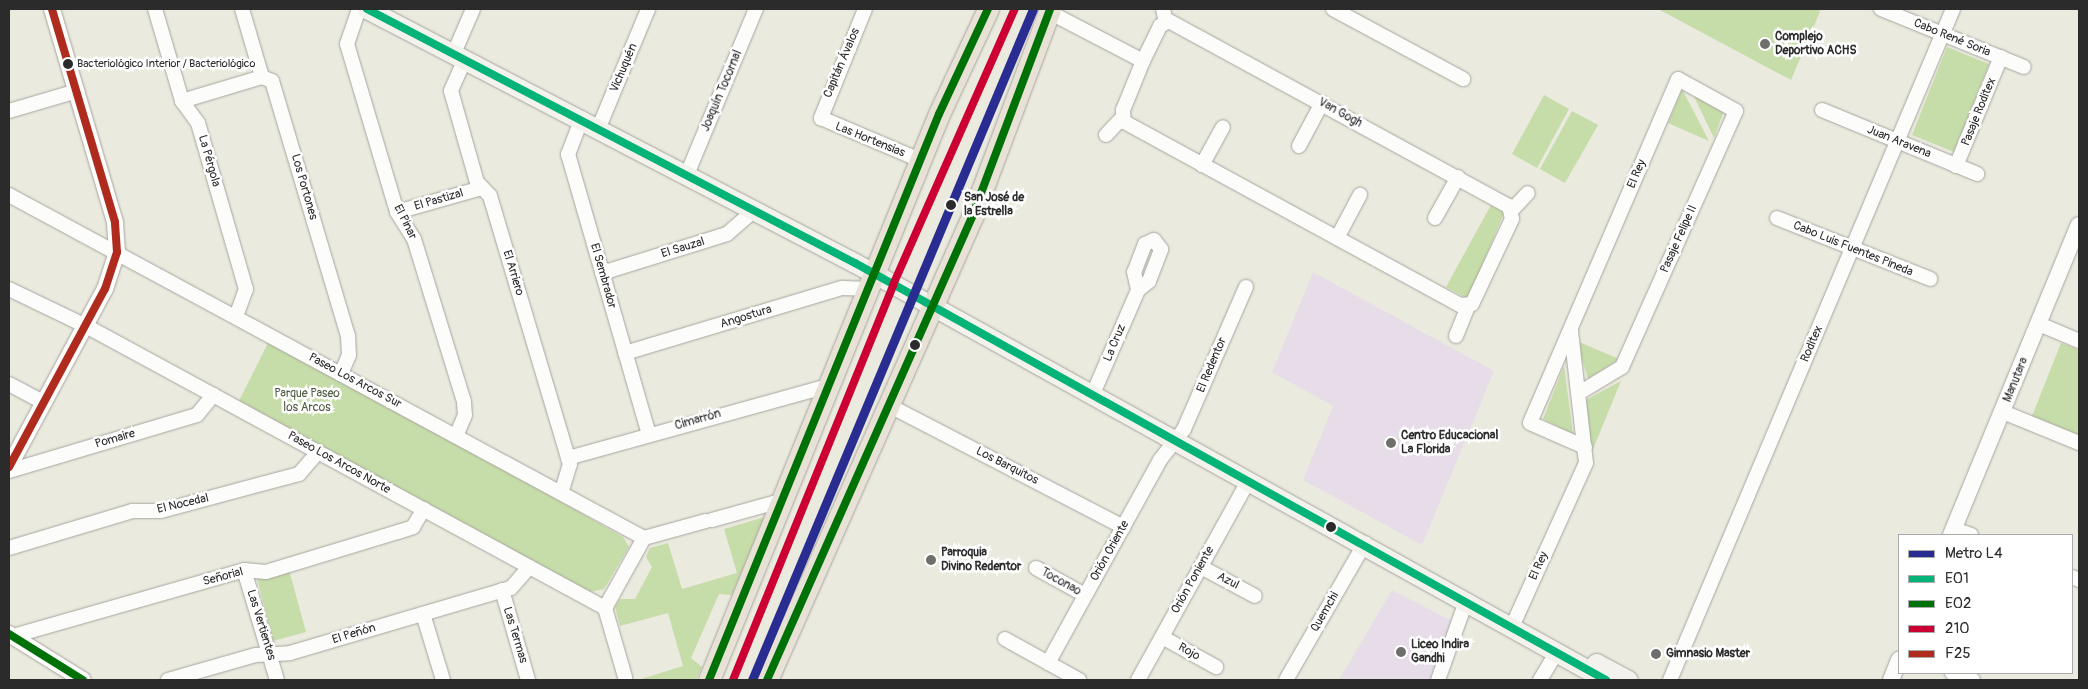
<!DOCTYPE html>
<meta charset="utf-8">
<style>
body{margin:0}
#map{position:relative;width:2088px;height:689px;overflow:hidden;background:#ebeadf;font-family:Pangolin,sans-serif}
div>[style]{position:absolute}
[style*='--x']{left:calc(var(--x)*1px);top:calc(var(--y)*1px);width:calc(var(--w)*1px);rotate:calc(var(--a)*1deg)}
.built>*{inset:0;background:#e7dde9}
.green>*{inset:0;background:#c6dca9}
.roads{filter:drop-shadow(0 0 1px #a6a59f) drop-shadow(0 0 1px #a6a59f)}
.minor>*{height:14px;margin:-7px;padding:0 7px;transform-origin:7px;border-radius:7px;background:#fcfcfa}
.tertiary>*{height:16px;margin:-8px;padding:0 8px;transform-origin:8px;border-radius:8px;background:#fcfcfa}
.secondary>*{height:19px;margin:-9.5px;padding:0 9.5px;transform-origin:9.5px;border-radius:9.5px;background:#f4f2ec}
.primary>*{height:21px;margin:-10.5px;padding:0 10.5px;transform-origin:10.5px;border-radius:10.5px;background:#e8e2d6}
.bus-1>*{height:8px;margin:-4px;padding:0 4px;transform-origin:4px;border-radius:4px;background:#04b377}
.bus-2>*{height:8px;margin:-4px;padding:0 4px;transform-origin:4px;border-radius:4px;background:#007106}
.bus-3>*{height:8px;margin:-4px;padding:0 4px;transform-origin:4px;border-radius:4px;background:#c03}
.bus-4>*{height:8px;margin:-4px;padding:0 4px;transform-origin:4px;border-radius:4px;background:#af2b1e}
.metro-1>*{height:9px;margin:-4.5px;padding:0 4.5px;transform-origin:4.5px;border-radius:4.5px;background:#292d91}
.dots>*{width:14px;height:14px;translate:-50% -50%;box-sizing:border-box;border:2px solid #fff;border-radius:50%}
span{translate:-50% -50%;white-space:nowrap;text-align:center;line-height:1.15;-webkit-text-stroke:5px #fff;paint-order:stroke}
.bus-label{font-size:11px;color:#2b2b2b}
.left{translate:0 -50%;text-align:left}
.poi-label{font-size:12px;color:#2b2b2b;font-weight:700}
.street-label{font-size:12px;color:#2b2b2b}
.stop-label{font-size:12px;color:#2b2b2b;font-weight:700}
.park-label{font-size:12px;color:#505d44}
.frame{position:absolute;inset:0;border:10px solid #2b2b2b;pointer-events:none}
.legend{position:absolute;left:1898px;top:534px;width:175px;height:140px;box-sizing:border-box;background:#fff;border:1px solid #aaa;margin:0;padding:6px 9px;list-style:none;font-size:15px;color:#2b2b2b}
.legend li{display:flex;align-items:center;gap:10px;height:25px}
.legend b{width:25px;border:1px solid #aaa}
</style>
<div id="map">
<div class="built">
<i style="clip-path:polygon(1313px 272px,1494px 371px,1422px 545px,1303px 480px,1333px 406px,1272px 372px)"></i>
<i style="clip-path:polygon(1392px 590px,1456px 623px,1436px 680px,1339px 680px)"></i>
</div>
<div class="green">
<i style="clip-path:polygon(1658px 9px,1821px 9px,1791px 80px)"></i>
<i style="clip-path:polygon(1947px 47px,1989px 64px,1954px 152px,1912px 135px)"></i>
<i style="clip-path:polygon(1690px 88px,1724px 111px,1714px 138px)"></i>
<i style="clip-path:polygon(1682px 89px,1709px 141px,1668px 123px)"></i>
<i style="clip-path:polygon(1544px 95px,1569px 109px,1537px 168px,1512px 154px)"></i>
<i style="clip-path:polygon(1572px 111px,1598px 125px,1565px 183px,1540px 169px)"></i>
<i style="clip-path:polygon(1491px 205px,1504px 213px,1468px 299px,1446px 287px)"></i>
<i style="clip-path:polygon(1577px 341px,1619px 359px,1588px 379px)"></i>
<i style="clip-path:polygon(268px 343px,383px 405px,385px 402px,623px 537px,629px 547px,604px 589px,590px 592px,239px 401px)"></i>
<i style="clip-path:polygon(2061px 343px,2079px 350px,2079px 435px,2032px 416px)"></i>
<i style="clip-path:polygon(1564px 366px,1573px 434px,1543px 419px)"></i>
<i style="clip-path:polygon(1621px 381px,1591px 454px,1582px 402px)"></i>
<i style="clip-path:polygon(765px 517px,732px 595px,719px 594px,691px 658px,702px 667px,696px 680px,638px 680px,683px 666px,668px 613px,620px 626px,615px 607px,620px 599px,635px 599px,652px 567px,646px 557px,650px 548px,668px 543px,682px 589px,737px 573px,724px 529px)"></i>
<i style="clip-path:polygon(289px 570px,306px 632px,273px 641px,257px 578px)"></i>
</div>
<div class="roads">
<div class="minor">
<i style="--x:155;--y:9;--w:96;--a:73.6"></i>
<i style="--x:182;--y:101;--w:27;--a:54"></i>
<i style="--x:198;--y:123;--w:173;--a:73.9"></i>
<i style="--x:246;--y:289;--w:30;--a:110"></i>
<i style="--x:242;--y:9;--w:71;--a:73.6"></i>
<i style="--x:359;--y:9;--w:37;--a:109"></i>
<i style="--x:347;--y:44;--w:175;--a:73.4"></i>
<i style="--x:397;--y:212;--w:32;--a:58"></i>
<i style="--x:414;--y:239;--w:170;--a:72.9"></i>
<i style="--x:464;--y:402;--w:13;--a:86"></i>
<i style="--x:465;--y:415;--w:23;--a:113"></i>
<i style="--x:865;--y:9;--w:118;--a:112"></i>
<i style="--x:821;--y:118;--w:108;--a:23"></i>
<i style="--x:1163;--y:9;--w:13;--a:77"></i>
<i style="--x:1333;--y:9;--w:148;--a:28.3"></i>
<i style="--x:1881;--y:9;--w:154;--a:22.1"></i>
<i style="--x:1049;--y:12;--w:106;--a:27.5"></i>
<i style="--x:1169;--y:21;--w:387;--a:28.6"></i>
<i style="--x:1509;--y:206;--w:13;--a:77"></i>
<i style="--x:1512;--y:219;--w:94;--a:115.2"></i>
<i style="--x:1472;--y:304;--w:12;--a:175"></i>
<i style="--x:1460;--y:305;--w:383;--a:-151.4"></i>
<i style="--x:1124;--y:122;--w:12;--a:-95"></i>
<i style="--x:1123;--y:110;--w:53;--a:-67.8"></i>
<i style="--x:1143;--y:61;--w:39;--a:-64"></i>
<i style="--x:1160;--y:26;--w:10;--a:-29"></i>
<i style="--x:454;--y:53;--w:48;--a:-66.6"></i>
<i style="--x:465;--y:59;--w:35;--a:114"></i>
<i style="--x:451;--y:91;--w:95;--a:74.1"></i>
<i style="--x:477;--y:182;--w:19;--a:47"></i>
<i style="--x:490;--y:196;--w:280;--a:73.4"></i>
<i style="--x:570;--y:464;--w:30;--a:107"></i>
<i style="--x:182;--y:101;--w:84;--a:-16.7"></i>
<i style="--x:262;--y:77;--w:11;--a:22"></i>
<i style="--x:272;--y:81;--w:266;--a:73.4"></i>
<i style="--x:348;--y:336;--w:19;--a:87"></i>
<i style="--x:349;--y:355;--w:21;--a:113"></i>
<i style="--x:1822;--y:110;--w:168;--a:22.4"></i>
<i style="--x:9;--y:111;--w:71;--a:-16.4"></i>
<i style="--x:582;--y:118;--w:39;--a:111"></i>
<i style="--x:568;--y:154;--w:291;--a:73.9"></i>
<i style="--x:599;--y:127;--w:128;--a:-67.4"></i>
<i style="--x:1106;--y:135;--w:23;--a:-47"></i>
<i style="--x:1299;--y:146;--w:49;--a:-61.9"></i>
<i style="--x:1202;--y:165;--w:43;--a:-61.1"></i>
<i style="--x:1956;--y:166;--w:118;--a:-67.6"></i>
<i style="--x:688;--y:172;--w:177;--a:-67.4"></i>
<i style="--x:9;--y:195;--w:722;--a:28.38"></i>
<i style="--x:644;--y:538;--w:64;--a:-15.3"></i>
<i style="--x:1512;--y:210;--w:23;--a:-47"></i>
<i style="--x:397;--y:212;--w:87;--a:-15.9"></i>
<i style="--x:1435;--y:218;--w:47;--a:-60.7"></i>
<i style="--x:1777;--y:218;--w:165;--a:21.7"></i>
<i style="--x:1337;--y:238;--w:49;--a:-61.9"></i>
<i style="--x:602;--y:273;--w:131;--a:-17.3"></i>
<i style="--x:727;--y:234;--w:38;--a:-41"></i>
<i style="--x:9;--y:289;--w:85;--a:25.7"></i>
<i style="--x:86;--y:326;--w:591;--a:28.52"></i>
<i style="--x:605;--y:608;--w:72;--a:73.8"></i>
<i style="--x:2039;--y:324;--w:43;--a:23"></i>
<i style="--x:1456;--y:336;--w:32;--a:-68"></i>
<i style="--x:625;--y:353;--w:227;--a:-16.7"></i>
<i style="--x:842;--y:288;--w:25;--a:2"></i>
<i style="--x:9;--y:384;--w:40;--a:28"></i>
<i style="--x:1579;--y:393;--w:50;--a:-31.2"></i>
<i style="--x:1622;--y:367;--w:280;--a:-66"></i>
<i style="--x:1736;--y:111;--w:66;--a:-151.1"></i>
<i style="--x:1678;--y:79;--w:374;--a:113.3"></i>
<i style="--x:1530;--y:423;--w:60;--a:23.6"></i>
<i style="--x:1092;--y:396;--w:116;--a:-66.5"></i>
<i style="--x:1138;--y:290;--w:14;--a:-39"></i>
<i style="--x:1149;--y:281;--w:34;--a:-69"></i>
<i style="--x:1161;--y:249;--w:11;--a:-128"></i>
<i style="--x:1154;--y:240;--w:10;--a:156"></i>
<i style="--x:1145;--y:244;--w:30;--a:111"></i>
<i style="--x:1134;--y:272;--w:18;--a:77"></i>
<i style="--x:890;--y:406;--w:263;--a:27.4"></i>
<i style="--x:2003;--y:412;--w:82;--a:22.2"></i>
<i style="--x:568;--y:458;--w:270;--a:-15.5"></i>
<i style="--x:9;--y:471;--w:196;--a:-16.6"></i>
<i style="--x:197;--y:415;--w:26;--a:-51"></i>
<i style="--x:712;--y:520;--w:75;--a:-15.5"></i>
<i style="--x:1954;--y:529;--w:18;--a:19"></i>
<i style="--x:9;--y:548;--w:128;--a:-16.7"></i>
<i style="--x:132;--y:511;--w:29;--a:0"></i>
<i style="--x:161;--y:511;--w:143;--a:-15"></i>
<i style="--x:299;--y:474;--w:29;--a:-49"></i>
<i style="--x:1201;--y:567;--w:61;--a:28.2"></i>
<i style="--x:1036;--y:568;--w:56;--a:28.9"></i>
<i style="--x:244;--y:570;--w:115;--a:73.3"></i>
<i style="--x:2072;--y:577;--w:8;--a:23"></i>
<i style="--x:502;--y:590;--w:94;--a:73.9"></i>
<i style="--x:605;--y:608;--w:80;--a:-60.9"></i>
<i style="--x:423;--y:614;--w:69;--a:73.1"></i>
<i style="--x:1511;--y:629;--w:182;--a:-65.7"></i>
<i style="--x:1586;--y:463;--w:133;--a:-96.5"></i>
<i style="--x:13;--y:636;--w:240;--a:-15.9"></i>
<i style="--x:244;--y:570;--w:22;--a:5"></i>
<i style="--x:266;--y:572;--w:138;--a:-16.9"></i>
<i style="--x:398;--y:532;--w:16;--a:-18"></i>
<i style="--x:413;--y:527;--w:21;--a:-59"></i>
<i style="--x:1162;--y:637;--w:62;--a:29.1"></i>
<i style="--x:1005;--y:639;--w:85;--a:29"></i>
<i style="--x:1048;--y:663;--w:232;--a:-61.1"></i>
<i style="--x:1160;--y:460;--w:39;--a:-52"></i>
<i style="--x:1184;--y:429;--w:155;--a:-66.4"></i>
<i style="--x:1952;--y:673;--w:22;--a:18"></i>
<i style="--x:168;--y:680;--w:91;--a:-15.9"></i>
<i style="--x:256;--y:655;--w:34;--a:-3"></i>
<i style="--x:290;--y:653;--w:230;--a:-16.4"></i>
<i style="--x:511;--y:588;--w:28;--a:-49"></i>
<i style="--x:1138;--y:680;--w:229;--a:-61"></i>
<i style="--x:1286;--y:680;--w:158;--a:-60"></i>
<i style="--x:1438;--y:680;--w:81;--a:-70.4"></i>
<i style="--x:1540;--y:680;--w:31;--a:-59"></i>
<i style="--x:1670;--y:680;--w:728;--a:-67.13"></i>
</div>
<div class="tertiary">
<i style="--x:9;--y:467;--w:202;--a:-61.7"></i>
<i style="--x:105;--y:289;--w:39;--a:-72"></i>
<i style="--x:117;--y:252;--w:30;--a:-94"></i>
<i style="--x:115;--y:222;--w:222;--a:-106.5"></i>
<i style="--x:1951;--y:535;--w:335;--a:-67.6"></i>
<i style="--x:9;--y:634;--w:87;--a:31.9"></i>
<i style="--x:1891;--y:680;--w:22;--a:-68"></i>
</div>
<div class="secondary">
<i style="--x:367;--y:9;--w:550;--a:27.5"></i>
<i style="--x:855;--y:263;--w:859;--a:29.04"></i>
<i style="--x:1596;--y:663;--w:36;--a:28"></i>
</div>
<div class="primary">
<i style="--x:709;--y:680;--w:611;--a:-67.89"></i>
<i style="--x:939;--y:114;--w:116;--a:-65"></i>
<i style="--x:767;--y:680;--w:506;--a:-66.12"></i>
<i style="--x:972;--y:217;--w:222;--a:-69.4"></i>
</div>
</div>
<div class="bus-1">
<i style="--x:367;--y:9;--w:550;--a:27.5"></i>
<i style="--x:855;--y:263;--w:859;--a:29.04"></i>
</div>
<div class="bus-2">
<i style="--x:9;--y:634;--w:87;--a:31.9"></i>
<i style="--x:709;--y:680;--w:611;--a:-67.89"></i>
<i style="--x:939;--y:114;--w:116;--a:-65"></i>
<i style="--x:767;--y:680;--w:506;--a:-66.12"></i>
<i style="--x:972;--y:217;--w:222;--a:-69.4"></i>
</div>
<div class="bus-3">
<i style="--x:733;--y:680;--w:426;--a:-67.9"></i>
<i style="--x:893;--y:285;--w:302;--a:-66.2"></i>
</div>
<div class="bus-4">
<i style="--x:9;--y:467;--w:202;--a:-61.7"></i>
<i style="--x:105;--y:289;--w:39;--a:-72"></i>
<i style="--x:117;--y:252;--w:30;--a:-94"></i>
<i style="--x:115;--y:222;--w:222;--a:-106.5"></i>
</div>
<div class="metro-1">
<i style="--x:752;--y:680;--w:727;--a:-67.28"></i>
</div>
<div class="dots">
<i style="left:1765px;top:44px;background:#6e6e6a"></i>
<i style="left:68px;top:64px;background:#2b2b2b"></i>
<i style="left:951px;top:205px;background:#2b2b2b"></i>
<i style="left:915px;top:345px;background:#2b2b2b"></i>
<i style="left:1391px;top:443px;background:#6e6e6a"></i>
<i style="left:1331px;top:527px;background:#2b2b2b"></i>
<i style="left:931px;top:560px;background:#6e6e6a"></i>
<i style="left:1401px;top:652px;background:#6e6e6a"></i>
<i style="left:1656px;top:654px;background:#6e6e6a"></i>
</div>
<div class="bus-label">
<span class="left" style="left:77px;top:64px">Bacteriológico Interior / Bacteriológico</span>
</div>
<div class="poi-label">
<span class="left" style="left:1775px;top:44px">Complejo<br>Deportivo ACHS</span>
<span class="left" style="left:1401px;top:443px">Centro Educacional<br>La Florida</span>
<span class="left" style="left:941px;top:560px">Parroquia<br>Divino Redentor</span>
<span class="left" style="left:1411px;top:652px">Liceo Indira<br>Gandhi</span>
<span class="left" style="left:1666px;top:654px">Gimnasio Master</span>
</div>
<div class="street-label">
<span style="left:1952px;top:38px;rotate:22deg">Cabo René Soria</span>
<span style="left:842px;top:63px;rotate:-67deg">Capitán Ávalos</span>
<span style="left:624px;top:68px;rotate:-67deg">Vichuquén</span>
<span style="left:722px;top:91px;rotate:-67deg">Joaquín Tocornal</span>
<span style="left:1979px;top:112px;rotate:-68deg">Pasaje Roditex</span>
<span style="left:1340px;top:113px;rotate:29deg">Van Gogh</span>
<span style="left:870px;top:140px;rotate:22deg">Las Hortensias</span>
<span style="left:1899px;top:142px;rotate:22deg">Juan Aravena</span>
<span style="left:209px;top:161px;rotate:74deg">La Pérgola</span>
<span style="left:1637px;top:174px;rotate:-67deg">El Rey</span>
<span style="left:304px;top:187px;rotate:74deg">Los Portones</span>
<span style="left:439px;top:200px;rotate:-16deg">El Pastizal</span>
<span style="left:405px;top:222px;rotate:64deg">El Pinar</span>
<span style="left:1679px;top:239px;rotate:-66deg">Pasaje Felipe II</span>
<span style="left:683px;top:248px;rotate:-17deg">El Sauzal</span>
<span style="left:1853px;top:249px;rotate:22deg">Cabo Luis Fuentes Pineda</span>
<span style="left:513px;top:273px;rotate:73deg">El Arriero</span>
<span style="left:603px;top:276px;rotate:74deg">El Sembrador</span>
<span style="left:746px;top:317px;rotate:-17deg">Angostura</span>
<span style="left:1115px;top:343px;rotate:-67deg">La Cruz</span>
<span style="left:1812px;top:344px;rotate:-67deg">Roditex</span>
<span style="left:1212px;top:365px;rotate:-67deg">El Redentor</span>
<span style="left:2016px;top:380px;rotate:-68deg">Manutara</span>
<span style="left:355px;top:381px;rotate:28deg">Paseo Los Arcos Sur</span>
<span style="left:698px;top:420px;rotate:-16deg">Cimarrón</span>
<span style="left:115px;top:439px;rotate:-16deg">Pomaire</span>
<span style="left:339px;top:463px;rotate:29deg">Paseo Los Arcos Norte</span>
<span style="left:1007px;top:466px;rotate:27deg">Los Barquitos</span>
<span style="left:183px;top:504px;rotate:-13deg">El Nocedal</span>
<span style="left:1110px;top:551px;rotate:-61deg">Orión Oriente</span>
<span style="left:1539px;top:566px;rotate:-66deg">El Rey</span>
<span style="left:223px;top:577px;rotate:-15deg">Señorial</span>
<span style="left:1193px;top:580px;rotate:-61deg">Orión Poniente</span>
<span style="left:1228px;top:581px;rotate:28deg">Azul</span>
<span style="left:1061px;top:582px;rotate:29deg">Toconao</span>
<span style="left:1325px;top:612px;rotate:-60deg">Quemchi</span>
<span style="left:261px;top:625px;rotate:73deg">Las Vertientes</span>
<span style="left:354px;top:634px;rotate:-17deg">El Peñón</span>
<span style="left:515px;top:635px;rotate:73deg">Las Termas</span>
<span style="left:1189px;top:652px;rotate:29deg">Rojo</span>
</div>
<div class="stop-label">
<span class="left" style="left:964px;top:205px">San José de<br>la Estrella</span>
</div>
<div class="park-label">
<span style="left:307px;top:401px">Parque Paseo<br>los Arcos</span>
</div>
<div class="frame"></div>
<ul class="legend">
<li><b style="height:6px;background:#292d91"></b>Metro L4</li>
<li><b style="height:6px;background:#04b377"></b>E01</li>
<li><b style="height:6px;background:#007106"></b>E02</li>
<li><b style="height:6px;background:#c03"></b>210</li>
<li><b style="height:6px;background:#af2b1e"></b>F25</li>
</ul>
</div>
